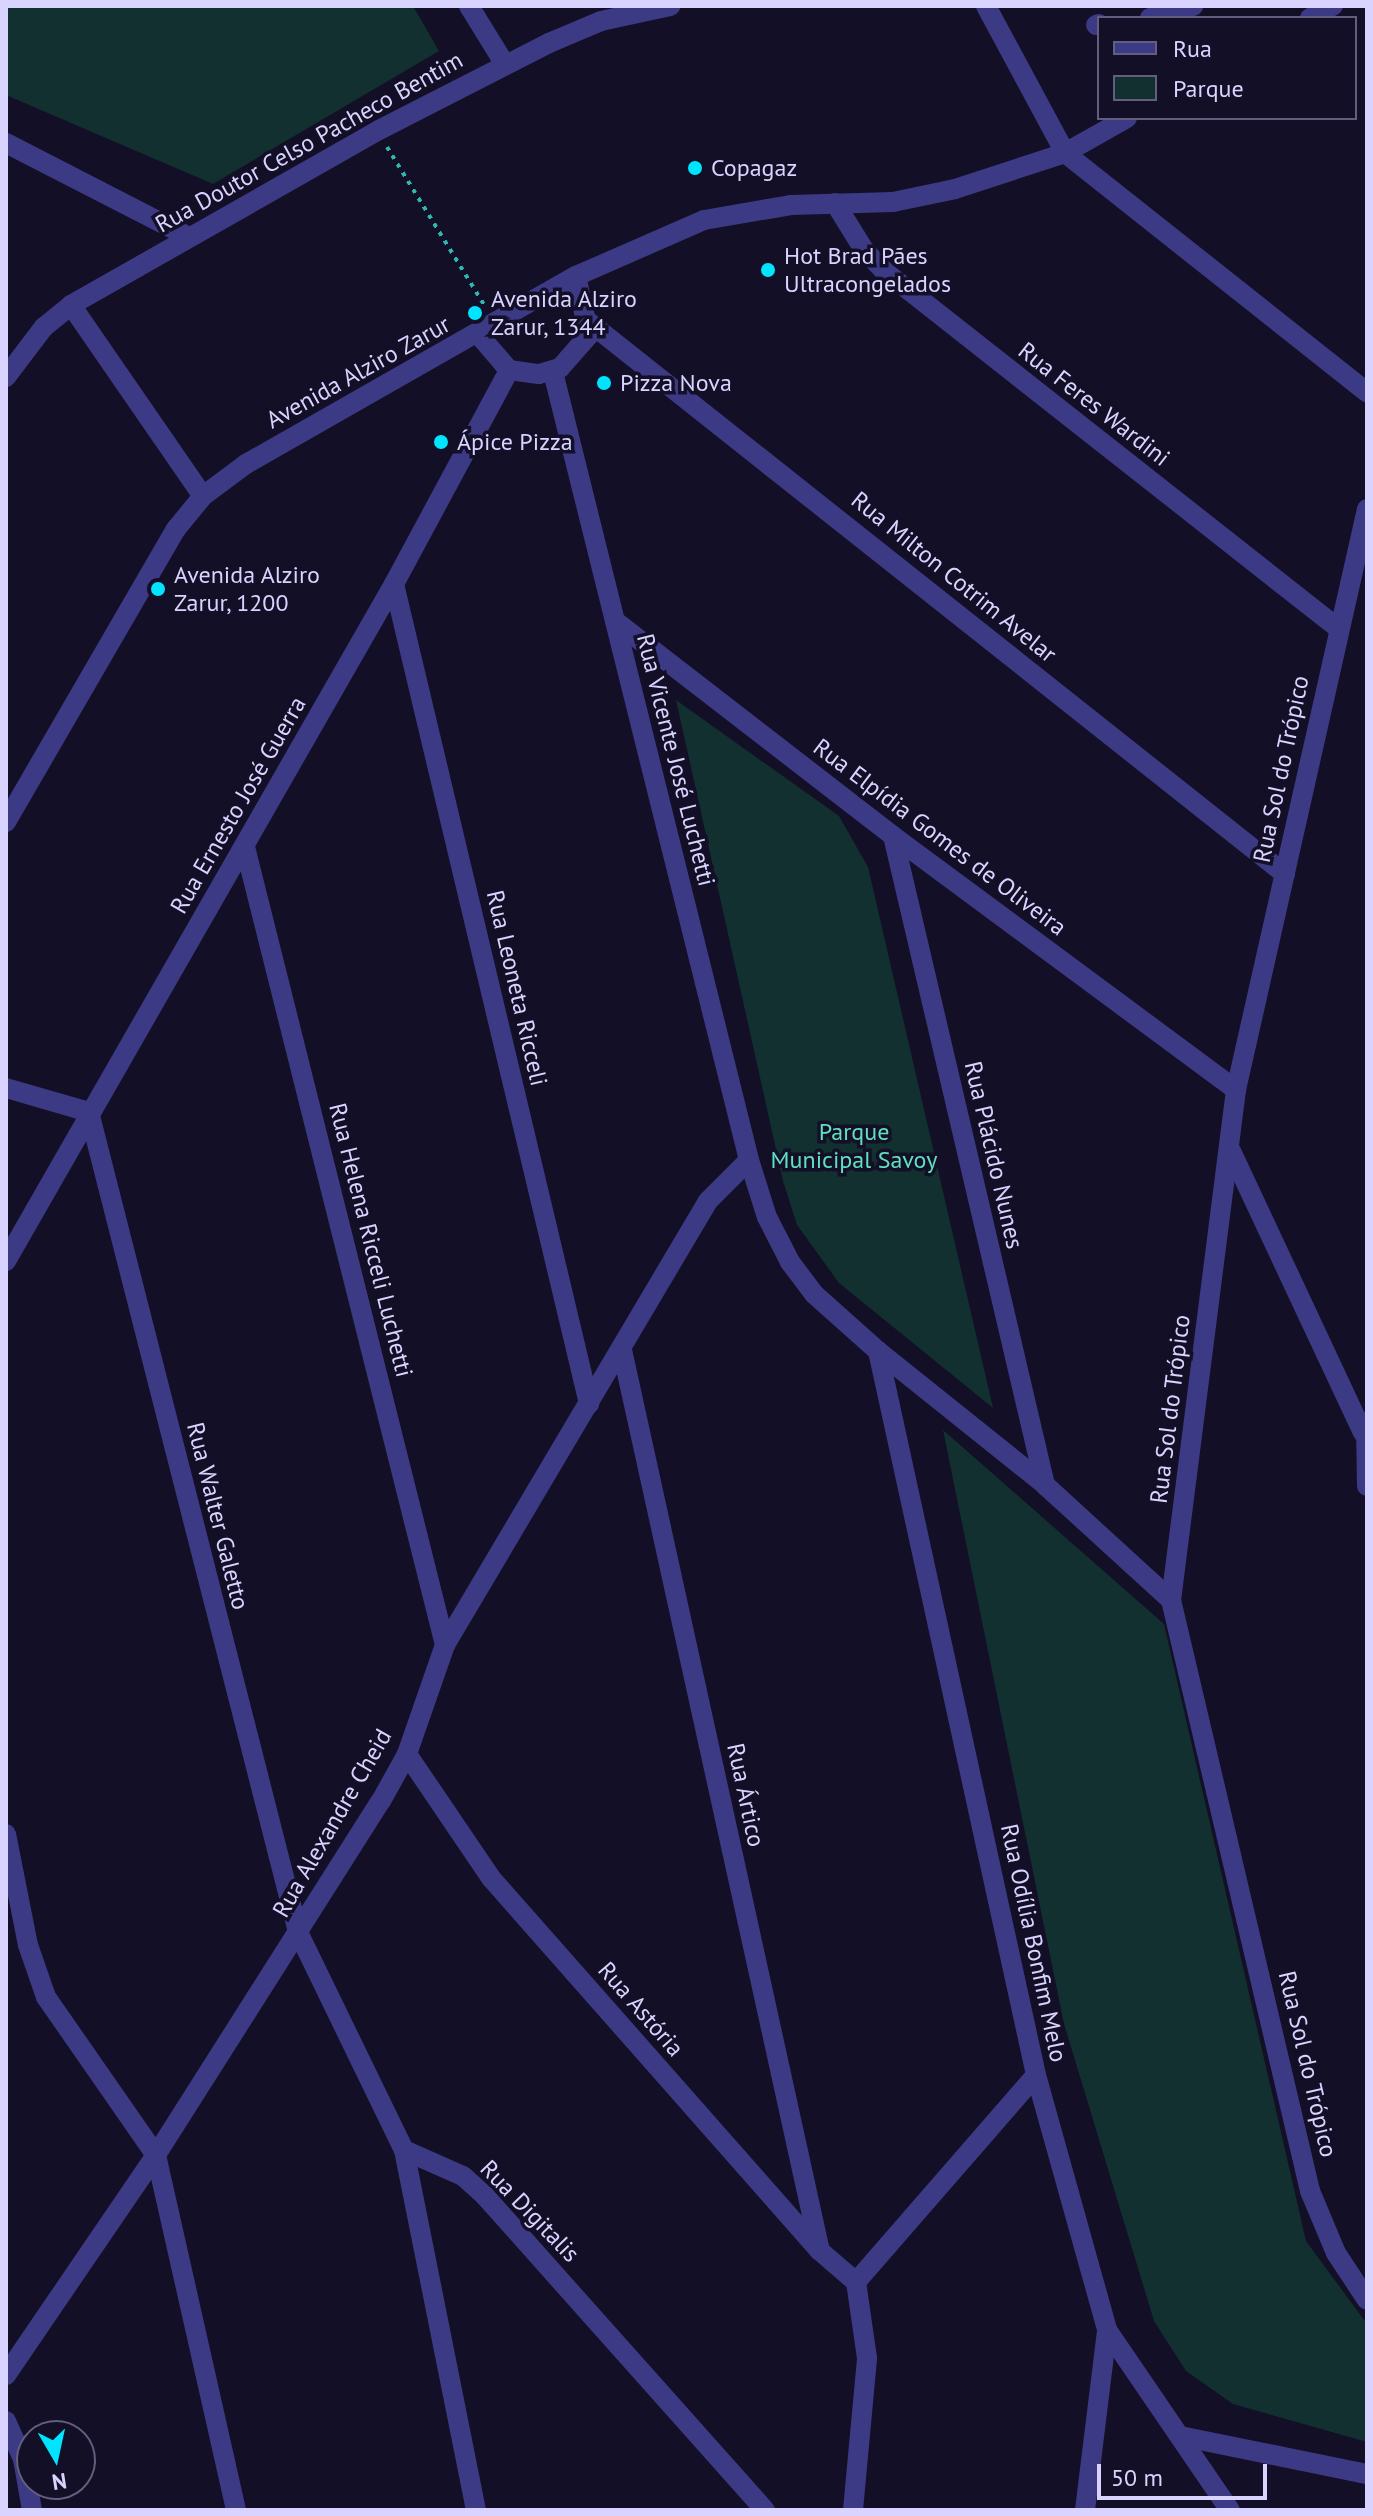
<!DOCTYPE html>
<meta charset="utf-8">
<style>
body{margin:0}
#map{position:relative;width:1373px;height:2516px;overflow:hidden;background:#130f26;font-family:"PT Sans",sans-serif}
div>[style]{position:absolute}
[style*='--x']{left:calc(var(--x)*1px);top:calc(var(--y)*1px);width:calc(var(--w)*1px);rotate:calc(var(--a)*1deg)}
.green>*{inset:0;background:#12302f}
.path>*{height:4px;margin-top:-2px;transform-origin:0;background:repeating-linear-gradient(90deg,#2fb8b0 0 4px,transparent 0 10px)}
.minor>*{height:20px;margin:-10px;padding:0 10px;transform-origin:10px;border-radius:10px;background:#3d3a85}
.dots>*{width:22px;height:22px;translate:-50% -50%;box-sizing:border-box;border:4px solid #130f26;border-radius:50%}
span{translate:-50% -50%;white-space:nowrap;text-align:center;line-height:1.15;-webkit-text-stroke:7px #130f26;paint-order:stroke}
.street-label{font-size:24px;color:#d9d4ff}
.poi-label{font-size:24px;color:#d9d4ff}
.left{translate:0 -50%;text-align:left}
.park-label{font-size:24px;color:#5fe0c0}
.frame{position:absolute;inset:0;border:8px solid #d9d4ff;pointer-events:none}
.legend{position:absolute;left:1097px;top:16px;width:260px;height:104px;box-sizing:border-box;background:#130f26;border:2px solid #625e7d;margin:0;padding:10px 14px;list-style:none;font-size:24px;color:#d9d4ff}
.legend li{display:flex;align-items:center;gap:16px;height:40px}
.legend b{width:40px;border:2px solid #625e7d}
.north{position:absolute;left:16px;top:2420px;width:80px;height:80px;box-sizing:border-box;background:#130f26;border:2px solid #625e7d;border-radius:50%;rotate:171deg;font-size:22px;font-weight:700;line-height:32px;text-align:center;color:#d9d4ff}
.north::after{content:'';display:block;margin:auto;width:28px;height:36px;background:#00e5ff;clip-path:polygon(50% 0,100% 100%,50% 72%,0 100%)}
.scale{position:absolute;left:1097px;top:2464px;width:170px;height:36px;box-sizing:border-box;border:4px solid #d9d4ff;border-top:0;padding-left:10px;font-size:24px;line-height:28px;white-space:nowrap;color:#d9d4ff;-webkit-text-stroke:6px #130f26;paint-order:stroke}
</style>
<div id="map">
<div class="green">
<i style="clip-path:polygon(6px 6px,413px 6px,439px 51px,213px 184px,6px 95px)"></i>
<i style="clip-path:polygon(676px 700px,839px 816px,868px 867px,993px 1408px,839px 1283px,797px 1225px,783px 1181px)"></i>
<i style="clip-path:polygon(943px 1430px,1164px 1624px,1306px 2241px,1367px 2324px,1367px 2442px,1233px 2404px,1186px 2371px,1154px 2321px,1064px 2024px)"></i>
</div>
<div class="path">
<i style="--x:387;--y:147;--w:187;--a:58.4"></i>
</div>
<div class="minor">
<i style="--x:469;--y:6;--w:67;--a:58.4"></i>
<i style="--x:986;--y:6;--w:167;--a:61.7"></i>
<i style="--x:1065;--y:153;--w:385;--a:38.4"></i>
<i style="--x:1150;--y:18;--w:45;--a:-15.6"></i>
<i style="--x:1310;--y:18;--w:26;--a:-28"></i>
<i style="--x:1096;--y:25;--w:3;--a:-18"></i>
<i style="--x:6;--y:143;--w:206;--a:27.2"></i>
<i style="--x:835;--y:203;--w:55;--a:58.3"></i>
<i style="--x:864;--y:250;--w:28;--a:46"></i>
<i style="--x:883;--y:270;--w:580;--a:38.21"></i>
<i style="--x:71;--y:305;--w:232;--a:55.4"></i>
<i style="--x:590;--y:323;--w:887;--a:38.41"></i>
<i style="--x:478;--y:334;--w:48;--a:49.3"></i>
<i style="--x:509;--y:370;--w:30;--a:8"></i>
<i style="--x:539;--y:374;--w:22;--a:-16"></i>
<i style="--x:560;--y:368;--w:44;--a:-48.7"></i>
<i style="--x:589;--y:335;--w:60;--a:-102.4"></i>
<i style="--x:553;--y:372;--w:812;--a:76.03"></i>
<i style="--x:749;--y:1160;--w:60;--a:72.5"></i>
<i style="--x:767;--y:1217;--w:51;--a:62.9"></i>
<i style="--x:790;--y:1262;--w:40;--a:53"></i>
<i style="--x:814;--y:1294;--w:86;--a:41.7"></i>
<i style="--x:878;--y:1351;--w:214;--a:38.7"></i>
<i style="--x:1045;--y:1485;--w:171;--a:42.4"></i>
<i style="--x:6;--y:377;--w:63;--a:-52.8"></i>
<i style="--x:44;--y:327;--w:35;--a:-39"></i>
<i style="--x:71;--y:305;--w:354;--a:-29.6"></i>
<i style="--x:379;--y:130;--w:191;--a:-27.1"></i>
<i style="--x:549;--y:43;--w:56;--a:-22.9"></i>
<i style="--x:601;--y:21;--w:71;--a:-12.3"></i>
<i style="--x:1367;--y:509;--w:596;--a:102.71"></i>
<i style="--x:1236;--y:1090;--w:514;--a:97.26"></i>
<i style="--x:1171;--y:1600;--w:607;--a:76.76"></i>
<i style="--x:1310;--y:2191;--w:67;--a:67.2"></i>
<i style="--x:1336;--y:2253;--w:56;--a:56.6"></i>
<i style="--x:394;--y:584;--w:843;--a:76.62"></i>
<i style="--x:615;--y:621;--w:351;--a:37.7"></i>
<i style="--x:893;--y:836;--w:427;--a:36.5"></i>
<i style="--x:6;--y:822;--w:339;--a:-59.9"></i>
<i style="--x:176;--y:529;--w:43;--a:-50.7"></i>
<i style="--x:203;--y:496;--w:54;--a:-36.7"></i>
<i style="--x:246;--y:464;--w:380;--a:-29.7"></i>
<i style="--x:576;--y:276;--w:140;--a:-23.6"></i>
<i style="--x:704;--y:220;--w:88;--a:-9.8"></i>
<i style="--x:791;--y:205;--w:102;--a:-1.7"></i>
<i style="--x:893;--y:202;--w:63;--a:-11.8"></i>
<i style="--x:955;--y:189;--w:116;--a:-18.1"></i>
<i style="--x:1065;--y:153;--w:71;--a:-29.4"></i>
<i style="--x:893;--y:836;--w:667;--a:76.82"></i>
<i style="--x:245;--y:847;--w:823;--a:75.93"></i>
<i style="--x:6;--y:1088;--w:86;--a:16.1"></i>
<i style="--x:89;--y:1112;--w:846;--a:75.7"></i>
<i style="--x:298;--y:1932;--w:242;--a:64.1"></i>
<i style="--x:404;--y:2150;--w:367;--a:78.7"></i>
<i style="--x:1231;--y:1151;--w:311;--a:64.9"></i>
<i style="--x:6;--y:1261;--w:780;--a:-60.18"></i>
<i style="--x:394;--y:584;--w:243;--a:-61.7"></i>
<i style="--x:622;--y:1350;--w:922;--a:77.61"></i>
<i style="--x:878;--y:1351;--w:741;--a:77.69"></i>
<i style="--x:1036;--y:2075;--w:265;--a:74.4"></i>
<i style="--x:1107;--y:2330;--w:218;--a:55.7"></i>
<i style="--x:1366;--y:1422;--w:64;--a:89.1"></i>
<i style="--x:407;--y:1754;--w:150;--a:55.9"></i>
<i style="--x:491;--y:1878;--w:497;--a:48.6"></i>
<i style="--x:820;--y:2251;--w:48;--a:40.7"></i>
<i style="--x:6;--y:1834;--w:113;--a:78.8"></i>
<i style="--x:28;--y:1945;--w:55;--a:70.9"></i>
<i style="--x:46;--y:1997;--w:193;--a:55.2"></i>
<i style="--x:156;--y:2155;--w:364;--a:77.3"></i>
<i style="--x:404;--y:2150;--w:64;--a:23.8"></i>
<i style="--x:463;--y:2176;--w:30;--a:42"></i>
<i style="--x:485;--y:2196;--w:421;--a:48.3"></i>
<i style="--x:6;--y:2375;--w:266;--a:-55.7"></i>
<i style="--x:156;--y:2155;--w:419;--a:-57.6"></i>
<i style="--x:381;--y:1801;--w:54;--a:-61"></i>
<i style="--x:407;--y:1754;--w:115;--a:-70.8"></i>
<i style="--x:445;--y:1645;--w:516;--a:-59.36"></i>
<i style="--x:708;--y:1201;--w:58;--a:-45"></i>
<i style="--x:6;--y:2421;--w:42;--a:65.9"></i>
<i style="--x:23;--y:2459;--w:52;--a:80"></i>
<i style="--x:1180;--y:2436;--w:191;--a:11.5"></i>
<i style="--x:853;--y:2510;--w:153;--a:-84.7"></i>
<i style="--x:867;--y:2358;--w:77;--a:-98.2"></i>
<i style="--x:856;--y:2282;--w:274;--a:-49"></i>
<i style="--x:1085;--y:2510;--w:181;--a:-83"></i>
</div>
<div class="dots">
<i style="left:695px;top:168px;background:#00e5ff"></i>
<i style="left:768px;top:270px;background:#00e5ff"></i>
<i style="left:475px;top:313px;background:#00e5ff"></i>
<i style="left:604px;top:383px;background:#00e5ff"></i>
<i style="left:441px;top:442px;background:#00e5ff"></i>
<i style="left:158px;top:589px;background:#00e5ff"></i>
</div>
<div class="street-label">
<span style="left:309px;top:142px;rotate:-29deg">Rua Doutor Celso Pacheco Bentim</span>
<span style="left:358px;top:372px;rotate:-29deg">Avenida Alziro Zarur</span>
<span style="left:1094px;top:404px;rotate:38deg">Rua Feres Wardini</span>
<span style="left:954px;top:577px;rotate:39deg">Rua Milton Cotrim Avelar</span>
<span style="left:676px;top:760px;rotate:76deg">Rua Vicente José Luchetti</span>
<span style="left:1281px;top:769px;rotate:-78deg">Rua Sol do Trópico</span>
<span style="left:238px;top:805px;rotate:-60deg">Rua Ernesto José Guerra</span>
<span style="left:940px;top:837px;rotate:37deg">Rua Elpídia Gomes de Oliveira</span>
<span style="left:517px;top:988px;rotate:77deg">Rua Leoneta Ricceli</span>
<span style="left:994px;top:1155px;rotate:77deg">Rua Plácido Nunes</span>
<span style="left:371px;top:1240px;rotate:76deg">Rua Helena Ricceli Luchetti</span>
<span style="left:1170px;top:1409px;rotate:-83deg">Rua Sol do Trópico</span>
<span style="left:218px;top:1516px;rotate:76deg">Rua Walter Galetto</span>
<span style="left:746px;top:1795px;rotate:78deg">Rua Ártico</span>
<span style="left:332px;top:1823px;rotate:-60deg">Rua Alexandre Cheid</span>
<span style="left:1034px;top:1943px;rotate:78deg">Rua Odília Bonfim Melo</span>
<span style="left:641px;top:2009px;rotate:49deg">Rua Astória</span>
<span style="left:1308px;top:2064px;rotate:77deg">Rua Sol do Trópico</span>
<span style="left:530px;top:2211px;rotate:46deg">Rua Digitalis</span>
</div>
<div class="poi-label">
<span class="left" style="left:711px;top:168px">Copagaz</span>
<span class="left" style="left:784px;top:270px">Hot Brad Pães<br>Ultracongelados</span>
<span class="left" style="left:491px;top:313px">Avenida Alziro<br>Zarur, 1344</span>
<span class="left" style="left:620px;top:383px">Pizza Nova</span>
<span class="left" style="left:457px;top:442px">Ápice Pizza</span>
<span class="left" style="left:174px;top:589px">Avenida Alziro<br>Zarur, 1200</span>
</div>
<div class="park-label">
<span style="left:854px;top:1146px">Parque<br>Municipal Savoy</span>
</div>
<div class="frame"></div>
<ul class="legend">
<li><b style="height:10px;background:#3d3a85"></b>Rua</li>
<li><b style="height:22px;background:#12302f"></b>Parque</li>
</ul>
<div class="north">N</div>
<div class="scale">50 m</div>
</div>
